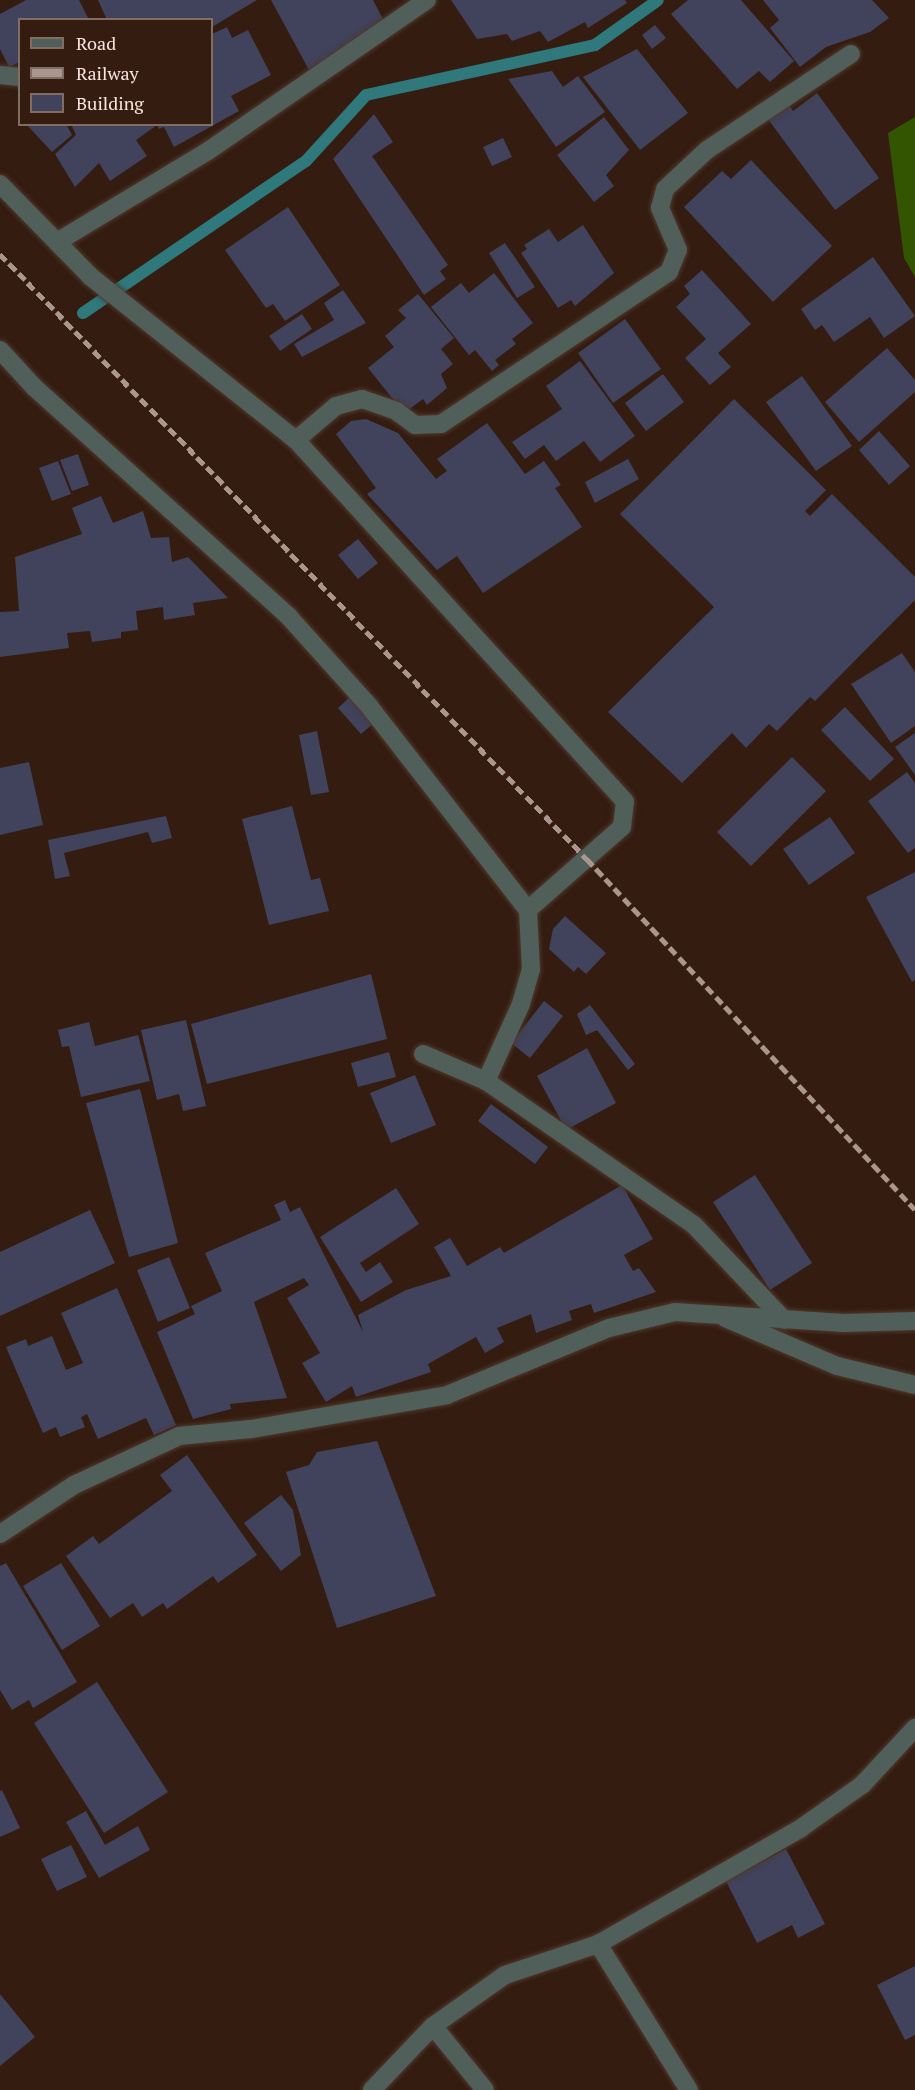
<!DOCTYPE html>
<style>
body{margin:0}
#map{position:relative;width:915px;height:2090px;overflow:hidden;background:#341c10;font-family:"PT Serif",serif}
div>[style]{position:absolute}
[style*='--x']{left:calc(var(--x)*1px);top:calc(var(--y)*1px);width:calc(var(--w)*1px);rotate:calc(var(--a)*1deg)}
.green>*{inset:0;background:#335501}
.stream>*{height:12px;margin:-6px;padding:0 6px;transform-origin:6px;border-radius:6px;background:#2f787c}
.building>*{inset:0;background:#41425b}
.roads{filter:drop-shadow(0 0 2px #4f382d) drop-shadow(0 0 2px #4f382d)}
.minor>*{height:18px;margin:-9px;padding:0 9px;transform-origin:9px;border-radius:9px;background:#505f5a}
.rail>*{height:4.5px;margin-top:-2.25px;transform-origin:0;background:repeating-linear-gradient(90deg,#aa968d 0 9px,transparent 0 13.5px)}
span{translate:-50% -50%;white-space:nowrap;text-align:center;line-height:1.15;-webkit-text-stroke:4.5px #341c10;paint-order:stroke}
.legend{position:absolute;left:18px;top:18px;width:195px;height:108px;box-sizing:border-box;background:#341c10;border:2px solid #826d63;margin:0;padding:8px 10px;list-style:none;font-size:18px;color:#f8e7e0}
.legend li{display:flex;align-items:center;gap:12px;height:30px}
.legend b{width:30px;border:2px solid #826d63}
</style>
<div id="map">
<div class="green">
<i style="clip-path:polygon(915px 117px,915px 277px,904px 258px,888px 133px)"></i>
</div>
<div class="stream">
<i style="--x:83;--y:313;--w:270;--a:-34.3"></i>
<i style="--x:306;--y:161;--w:89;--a:-47.7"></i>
<i style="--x:366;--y:95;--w:234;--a:-12.3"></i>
<i style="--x:595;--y:45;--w:77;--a:-35.5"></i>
</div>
<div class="building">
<i style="clip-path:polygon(26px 0,79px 0,89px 20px,20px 20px,20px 62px,9px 67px,0 49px,0 14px)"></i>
<i style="clip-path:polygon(98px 0,257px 0,212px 27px,212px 20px,107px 20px)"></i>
<i style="clip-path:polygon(271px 0,373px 0,387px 27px,309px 70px)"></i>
<i style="clip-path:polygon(451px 0,625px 0,627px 3px,588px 28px,585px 22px,548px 42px,540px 31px,512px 41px,507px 34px,477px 39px)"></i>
<i style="clip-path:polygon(688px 0,741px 0,794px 61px,770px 82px,759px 71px,737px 89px,671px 14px)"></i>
<i style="clip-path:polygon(763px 0,872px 0,889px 18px,870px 32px,826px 47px,800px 67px,770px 28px,779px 20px)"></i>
<i style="clip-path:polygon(655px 25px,666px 38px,652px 49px,642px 35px)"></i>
<i style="clip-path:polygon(227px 27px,232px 38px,248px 30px,271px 75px,231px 96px,239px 111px,174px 147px,164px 127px,159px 129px,157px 125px,136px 140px,147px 156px,110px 181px,99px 163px,75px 187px,55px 154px,76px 135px,71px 124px,212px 124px,212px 34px)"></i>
<i style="clip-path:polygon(637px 49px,688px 113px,640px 150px,583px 77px)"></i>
<i style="clip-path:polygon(552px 71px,563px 87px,578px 76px,605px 112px,556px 147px,508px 79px)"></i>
<i style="clip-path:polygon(817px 93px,879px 178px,835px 210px,765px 115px,786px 100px,793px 111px)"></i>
<i style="clip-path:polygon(374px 114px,393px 142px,372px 156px,448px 265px,440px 271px,446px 279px,424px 295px,333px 159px)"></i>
<i style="clip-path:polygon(604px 117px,629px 150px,606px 175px,614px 186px,594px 202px,557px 155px)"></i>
<i style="clip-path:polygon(26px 124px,66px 124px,72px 135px,52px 152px)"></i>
<i style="clip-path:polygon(503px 138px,512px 157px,492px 166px,483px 147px)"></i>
<i style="clip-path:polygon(751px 160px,832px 246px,773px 302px,684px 207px,722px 171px,731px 179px)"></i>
<i style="clip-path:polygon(288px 207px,340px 285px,285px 321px,273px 304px,266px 308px,225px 250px)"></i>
<i style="clip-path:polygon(583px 225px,614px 273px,575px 306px,571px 300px,558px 308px,521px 253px,527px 249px,524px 245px,549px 229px,558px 242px)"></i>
<i style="clip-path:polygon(505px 243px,535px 287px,517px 298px,489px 253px)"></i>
<i style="clip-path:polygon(873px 257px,915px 316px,884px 338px,870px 317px,834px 342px,822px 325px,815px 330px,801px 309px)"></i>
<i style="clip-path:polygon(702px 270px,751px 324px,718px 353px,731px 367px,710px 385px,685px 358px,706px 339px,676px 307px,690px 294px,684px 286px)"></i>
<i style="clip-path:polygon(494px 273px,533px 323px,512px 339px,516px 344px,495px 360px,499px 365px,492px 371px,475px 350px,469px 355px,431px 307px,461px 283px,469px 293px)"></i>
<i style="clip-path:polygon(343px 290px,366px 323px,302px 357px,294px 344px,334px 320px,324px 303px)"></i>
<i style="clip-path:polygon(418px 294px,454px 338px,441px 349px,453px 364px,441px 374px,447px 388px,427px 405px,423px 399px,404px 413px,368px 368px,394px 347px,385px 336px,406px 318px,398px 310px)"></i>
<i style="clip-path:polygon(302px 314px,312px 329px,280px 351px,269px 336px)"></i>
<i style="clip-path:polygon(625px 319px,661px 369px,613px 403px,578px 353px)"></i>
<i style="clip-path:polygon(887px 348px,915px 380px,915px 392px,859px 442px,825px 402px)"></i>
<i style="clip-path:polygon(580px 361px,635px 436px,600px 462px,584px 441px,556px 461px,544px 445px,525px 459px,512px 442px,562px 409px,546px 386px)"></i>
<i style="clip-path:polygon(663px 374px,684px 402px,646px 431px,625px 403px)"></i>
<i style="clip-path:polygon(802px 376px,852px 446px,816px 471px,766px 402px)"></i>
<i style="clip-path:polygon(734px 399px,826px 490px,805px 511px,810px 516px,832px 494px,915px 577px,915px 600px,815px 701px,810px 697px,777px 731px,769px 724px,746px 748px,732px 733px,682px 783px,608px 712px,714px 607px,620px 514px)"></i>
<i style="clip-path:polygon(366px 419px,398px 433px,436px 479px,447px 471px,437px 459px,487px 423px,525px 474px,544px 461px,561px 485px,555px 488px,582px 527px,483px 593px,457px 556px,437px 570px,367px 494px,376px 488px,336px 434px,351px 421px)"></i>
<i style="clip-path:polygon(879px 431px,910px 466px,889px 485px,859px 450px)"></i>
<i style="clip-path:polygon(78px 454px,89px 485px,72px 491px,60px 460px)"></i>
<i style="clip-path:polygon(628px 459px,639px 479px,595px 503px,585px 482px)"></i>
<i style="clip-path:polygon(58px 461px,71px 494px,52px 501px,39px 468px)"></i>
<i style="clip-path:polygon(101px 496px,113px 523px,143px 511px,151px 538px,169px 537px,172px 562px,188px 557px,228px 598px,193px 603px,195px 615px,164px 620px,163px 607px,136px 611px,138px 630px,121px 632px,121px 638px,92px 642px,90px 631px,67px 633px,69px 648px,0 657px,0 612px,19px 611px,15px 557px,82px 534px,72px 508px)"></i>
<i style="clip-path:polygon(358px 539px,378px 563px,358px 579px,338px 555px)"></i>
<i style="clip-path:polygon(902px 653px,915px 672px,915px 726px,891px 743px,851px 684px)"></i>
<i style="clip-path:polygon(351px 696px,375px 722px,361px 734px,338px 708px)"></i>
<i style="clip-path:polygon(845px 707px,894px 759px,870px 781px,821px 730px)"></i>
<i style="clip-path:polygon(317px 731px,329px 792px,311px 795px,299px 735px)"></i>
<i style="clip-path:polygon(915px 733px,915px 775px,895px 747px)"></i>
<i style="clip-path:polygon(792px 757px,826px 791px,751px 866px,717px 832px)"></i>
<i style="clip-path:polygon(29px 762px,43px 825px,0 835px,0 768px)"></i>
<i style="clip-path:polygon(907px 772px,915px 783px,915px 848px,908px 853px,868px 801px)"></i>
<i style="clip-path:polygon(292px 806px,311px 880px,320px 878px,329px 911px,269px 925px,242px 819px)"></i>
<i style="clip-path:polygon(166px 816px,172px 838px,152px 843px,148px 832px,64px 853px,70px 876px,55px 879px,48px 840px)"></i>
<i style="clip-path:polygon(830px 817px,855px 853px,809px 885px,783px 849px)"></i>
<i style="clip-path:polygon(915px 872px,915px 980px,912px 982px,866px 897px)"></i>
<i style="clip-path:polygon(565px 916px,606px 953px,586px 974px,578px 967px,574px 972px,549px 949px,553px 929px)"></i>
<i style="clip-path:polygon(371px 974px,387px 1039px,207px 1084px,191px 1024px)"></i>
<i style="clip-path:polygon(544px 1001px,563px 1016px,530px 1058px,511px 1043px)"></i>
<i style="clip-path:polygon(590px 1005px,635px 1064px,628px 1070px,597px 1030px,586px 1035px,577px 1014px)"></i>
<i style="clip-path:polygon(186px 1020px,206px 1106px,183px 1111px,179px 1094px,157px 1100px,141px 1030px)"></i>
<i style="clip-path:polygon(89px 1022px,95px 1046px,138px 1035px,150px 1081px,81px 1097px,69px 1046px,62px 1047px,58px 1030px)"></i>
<i style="clip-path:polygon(587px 1048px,616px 1103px,566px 1130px,537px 1076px)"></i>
<i style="clip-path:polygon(389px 1052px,396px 1077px,358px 1087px,351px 1063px)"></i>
<i style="clip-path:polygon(415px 1075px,436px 1125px,391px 1143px,370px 1093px)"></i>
<i style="clip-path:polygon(140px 1089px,178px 1243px,129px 1257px,86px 1103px)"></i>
<i style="clip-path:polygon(491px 1104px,548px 1147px,535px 1164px,478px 1121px)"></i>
<i style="clip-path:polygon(755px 1175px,812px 1263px,770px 1290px,713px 1202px)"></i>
<i style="clip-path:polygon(622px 1185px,653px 1239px,624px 1255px,633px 1271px,639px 1268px,656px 1292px,594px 1313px,591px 1304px,569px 1311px,572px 1320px,536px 1333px,531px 1314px,497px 1328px,504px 1342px,485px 1353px,476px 1337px,428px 1364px,431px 1372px,356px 1397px,352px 1386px,326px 1402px,302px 1363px,320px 1353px,287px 1298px,309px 1285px,304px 1278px,254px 1302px,287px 1398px,230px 1404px,231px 1409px,193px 1419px,157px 1332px,195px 1314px,191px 1306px,222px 1291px,205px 1253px,281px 1220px,274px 1205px,285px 1200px,290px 1212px,300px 1207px,363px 1332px,358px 1315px,406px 1290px,451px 1276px,434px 1247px,450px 1238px,467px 1266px,500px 1247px,504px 1253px)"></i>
<i style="clip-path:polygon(396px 1188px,419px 1224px,360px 1263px,366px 1272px,380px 1262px,393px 1282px,361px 1302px,320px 1237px)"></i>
<i style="clip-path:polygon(90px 1210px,115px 1263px,0 1316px,0 1252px)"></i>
<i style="clip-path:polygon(169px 1257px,190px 1308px,158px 1322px,137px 1270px)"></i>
<i style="clip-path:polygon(117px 1288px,176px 1425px,154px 1435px,146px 1418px,98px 1439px,87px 1414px,81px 1417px,85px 1427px,60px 1437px,56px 1427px,43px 1433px,6px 1347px,26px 1339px,28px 1346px,52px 1336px,66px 1370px,83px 1363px,61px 1313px)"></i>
<i style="clip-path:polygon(377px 1441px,436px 1596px,337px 1628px,286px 1472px,309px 1465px,317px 1452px)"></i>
<i style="clip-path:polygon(187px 1455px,257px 1555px,218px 1583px,213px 1576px,167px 1609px,163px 1603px,142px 1617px,133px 1603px,110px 1618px,66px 1556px,93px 1536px,99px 1544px,172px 1491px,160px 1475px)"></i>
<i style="clip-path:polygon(281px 1495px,293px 1510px,301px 1555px,281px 1571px,244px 1523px)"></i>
<i style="clip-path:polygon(6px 1563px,77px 1682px,33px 1708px,29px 1700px,12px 1710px,0 1690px,0 1566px)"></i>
<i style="clip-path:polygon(61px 1563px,100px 1626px,62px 1650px,23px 1586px)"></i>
<i style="clip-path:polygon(97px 1682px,168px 1792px,104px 1833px,34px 1723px)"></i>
<i style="clip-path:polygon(2px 1790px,20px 1828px,0 1837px,0 1791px)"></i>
<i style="clip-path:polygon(86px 1811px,105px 1845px,138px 1826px,150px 1850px,99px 1878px,66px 1822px)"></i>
<i style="clip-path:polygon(71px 1845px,87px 1877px,57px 1891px,41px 1859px)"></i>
<i style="clip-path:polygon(786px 1849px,825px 1924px,798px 1938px,792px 1925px,757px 1943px,726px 1881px)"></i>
<i style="clip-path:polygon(915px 1966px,915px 2035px,905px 2040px,877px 1985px)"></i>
<i style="clip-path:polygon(0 1994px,35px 2037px,0 2066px)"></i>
</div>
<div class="roads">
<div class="minor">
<i style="--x:0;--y:75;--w:20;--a:6"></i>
<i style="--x:0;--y:184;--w:130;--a:45.6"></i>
<i style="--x:91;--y:277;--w:262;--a:38.5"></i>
<i style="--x:296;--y:440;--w:489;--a:47.7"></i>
<i style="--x:625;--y:802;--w:25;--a:97"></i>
<i style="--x:622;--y:827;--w:125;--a:138.6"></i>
<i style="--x:57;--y:242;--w:176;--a:-31.1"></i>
<i style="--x:208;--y:151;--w:266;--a:-34.6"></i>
<i style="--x:0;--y:350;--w:50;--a:47.4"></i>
<i style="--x:34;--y:387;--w:343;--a:42"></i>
<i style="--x:289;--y:617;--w:120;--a:48"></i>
<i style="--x:369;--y:706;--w:259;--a:52.1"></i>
<i style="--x:528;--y:910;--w:59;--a:87.1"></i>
<i style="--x:531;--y:969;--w:36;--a:106"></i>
<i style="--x:521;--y:1004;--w:85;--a:114.4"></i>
<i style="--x:296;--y:440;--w:52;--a:-40.4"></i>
<i style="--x:336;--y:406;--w:27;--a:-15"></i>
<i style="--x:362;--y:399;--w:36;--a:19"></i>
<i style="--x:396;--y:411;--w:24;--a:36"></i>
<i style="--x:415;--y:425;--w:26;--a:-2"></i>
<i style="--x:441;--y:424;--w:274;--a:-33.7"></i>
<i style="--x:669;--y:272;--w:24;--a:-68"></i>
<i style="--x:678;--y:250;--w:46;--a:-113.2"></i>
<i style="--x:660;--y:208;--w:20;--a:-75"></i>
<i style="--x:665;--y:189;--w:57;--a:-42.9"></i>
<i style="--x:707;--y:150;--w:173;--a:-33.7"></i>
<i style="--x:423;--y:1054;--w:69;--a:23.2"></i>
<i style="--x:486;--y:1081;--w:253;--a:34.7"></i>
<i style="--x:694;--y:1225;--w:131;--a:46.5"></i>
<i style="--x:725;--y:1318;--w:122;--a:23.2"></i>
<i style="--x:837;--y:1366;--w:80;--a:13.7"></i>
<i style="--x:0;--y:1534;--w:89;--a:-33.5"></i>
<i style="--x:74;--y:1485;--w:116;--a:-25"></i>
<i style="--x:179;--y:1436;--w:72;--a:-5.6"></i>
<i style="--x:251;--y:1429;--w:199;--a:-9.8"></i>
<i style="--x:447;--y:1395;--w:175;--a:-22.5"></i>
<i style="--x:609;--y:1328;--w:68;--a:-13.6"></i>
<i style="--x:675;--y:1312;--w:169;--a:3.7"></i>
<i style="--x:844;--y:1323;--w:71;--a:-1.6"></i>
<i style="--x:598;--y:1944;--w:172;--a:58.1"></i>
<i style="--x:433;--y:2026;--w:82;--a:50.9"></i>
<i style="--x:372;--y:2090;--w:88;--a:-46.4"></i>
<i style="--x:433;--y:2026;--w:88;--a:-35.3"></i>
<i style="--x:505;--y:1975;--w:98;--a:-18.4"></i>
<i style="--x:598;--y:1944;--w:234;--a:-29.7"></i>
<i style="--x:801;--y:1828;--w:75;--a:-35.2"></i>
<i style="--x:862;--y:1785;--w:78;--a:-47.1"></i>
</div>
</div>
<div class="rail">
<i style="--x:0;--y:254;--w:843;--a:45.87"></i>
<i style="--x:587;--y:859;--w:480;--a:46.9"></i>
</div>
<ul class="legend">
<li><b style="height:8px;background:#505f5a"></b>Road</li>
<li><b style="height:8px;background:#aa968d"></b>Railway</li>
<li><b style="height:16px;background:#41425b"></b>Building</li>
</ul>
</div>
